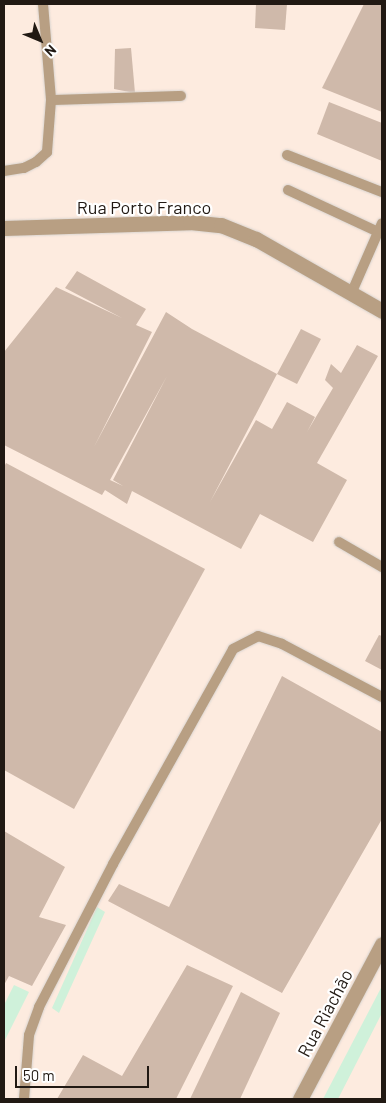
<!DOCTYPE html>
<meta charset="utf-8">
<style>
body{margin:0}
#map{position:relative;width:386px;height:1103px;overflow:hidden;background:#fcf8f4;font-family:Barlow,sans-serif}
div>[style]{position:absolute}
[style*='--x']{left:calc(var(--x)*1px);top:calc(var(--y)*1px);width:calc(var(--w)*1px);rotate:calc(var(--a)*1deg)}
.built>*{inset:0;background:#fdebdf}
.green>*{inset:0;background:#cff1da}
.building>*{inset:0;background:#cfb9aa}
.roads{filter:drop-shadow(0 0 1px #d9d4d0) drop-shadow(0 0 1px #d9d4d0)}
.lane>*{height:10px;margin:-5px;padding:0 5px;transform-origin:5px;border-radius:5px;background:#b89f83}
.street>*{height:15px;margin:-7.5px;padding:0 7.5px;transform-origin:7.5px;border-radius:7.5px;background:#b89f83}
span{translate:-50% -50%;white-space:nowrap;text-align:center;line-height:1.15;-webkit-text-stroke:4.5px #fff;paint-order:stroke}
.street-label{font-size:18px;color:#211913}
.frame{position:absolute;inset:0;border:5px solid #211913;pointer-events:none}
.north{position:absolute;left:15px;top:15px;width:50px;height:50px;-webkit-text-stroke:4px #fff;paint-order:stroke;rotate:135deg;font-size:14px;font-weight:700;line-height:20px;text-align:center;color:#211913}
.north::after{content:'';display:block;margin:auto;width:18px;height:22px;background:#211913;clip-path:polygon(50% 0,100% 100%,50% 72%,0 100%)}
.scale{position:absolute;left:15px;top:1066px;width:134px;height:22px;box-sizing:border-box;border:2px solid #211913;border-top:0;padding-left:6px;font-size:15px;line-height:18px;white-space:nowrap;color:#211913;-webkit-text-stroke:4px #fff;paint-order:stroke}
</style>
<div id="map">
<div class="built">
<i style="clip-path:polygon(4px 4px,382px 4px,382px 1099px,4px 1099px)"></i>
</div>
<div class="green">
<i style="clip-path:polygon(97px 907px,105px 912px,59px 1013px,52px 1008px)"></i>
<i style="clip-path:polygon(14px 985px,29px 992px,4px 1042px,4px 1005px)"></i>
<i style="clip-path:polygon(382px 986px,382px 1013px,338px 1099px,323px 1099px)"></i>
</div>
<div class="building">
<i style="clip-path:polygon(256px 4px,287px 4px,285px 30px,255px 28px)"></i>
<i style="clip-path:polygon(364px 4px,382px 4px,382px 112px,322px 88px)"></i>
<i style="clip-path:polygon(131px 48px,135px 93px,114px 89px,115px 49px)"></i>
<i style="clip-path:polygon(329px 102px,382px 123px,382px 161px,317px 134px)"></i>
<i style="clip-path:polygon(evenodd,77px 271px,146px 309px,136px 325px,152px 332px,94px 447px,166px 312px,192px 329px,277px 374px,210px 502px,256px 420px,272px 429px,287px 402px,315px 417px,307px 432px,333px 388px,325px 380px,331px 364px,341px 373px,357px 345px,378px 356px,317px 463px,347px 480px,313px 542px,260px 514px,241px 549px,132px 491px,127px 504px,105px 490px,102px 495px,4px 445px,4px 352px,56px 287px,122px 318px,65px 288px,77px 271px,167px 376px,113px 480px,123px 486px,110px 480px,167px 376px)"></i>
<i style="clip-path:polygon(301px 329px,321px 339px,297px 384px,277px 374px)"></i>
<i style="clip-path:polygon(6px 463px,205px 569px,74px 809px,4px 770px,4px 467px)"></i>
<i style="clip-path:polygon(379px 635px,382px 636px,382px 670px,365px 661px)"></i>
<i style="clip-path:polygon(282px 676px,382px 732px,382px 819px,282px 993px,108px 901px,119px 884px,169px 907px)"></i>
<i style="clip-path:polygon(4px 831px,65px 867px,39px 917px,66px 925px,32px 986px,9px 976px,4px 985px)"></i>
<i style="clip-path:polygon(187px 965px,233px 986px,176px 1099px,57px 1099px,83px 1055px,122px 1076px)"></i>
<i style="clip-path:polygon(241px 992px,280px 1013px,240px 1099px,190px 1099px)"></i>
</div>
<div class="roads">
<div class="lane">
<i style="--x:43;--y:4;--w:96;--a:85.2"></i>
<i style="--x:287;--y:155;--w:102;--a:21.3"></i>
<i style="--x:4;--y:171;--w:20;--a:-9"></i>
<i style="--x:24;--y:168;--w:13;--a:-27"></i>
<i style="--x:36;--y:162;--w:15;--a:-42"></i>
<i style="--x:47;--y:152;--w:52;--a:-85.6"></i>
<i style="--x:51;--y:100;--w:130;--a:-1.8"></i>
<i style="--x:288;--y:190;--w:99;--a:25"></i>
<i style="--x:351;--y:294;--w:77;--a:-66.4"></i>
<i style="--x:339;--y:542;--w:50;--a:30.2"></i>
<i style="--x:24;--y:1099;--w:64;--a:-85.5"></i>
<i style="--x:29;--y:1035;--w:30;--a:-70"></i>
<i style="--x:39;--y:1007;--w:161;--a:-62.6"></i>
<i style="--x:113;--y:864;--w:246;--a:-60.8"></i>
<i style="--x:233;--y:649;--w:28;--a:-27"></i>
<i style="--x:258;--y:636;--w:25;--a:18"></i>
<i style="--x:282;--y:644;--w:113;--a:27.9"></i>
</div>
<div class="street">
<i style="--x:4;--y:228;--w:186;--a:-1.8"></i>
<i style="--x:190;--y:222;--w:31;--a:6"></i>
<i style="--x:221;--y:225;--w:38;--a:22"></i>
<i style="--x:256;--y:239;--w:145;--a:29.7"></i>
<i style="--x:300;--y:1099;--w:175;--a:-62.1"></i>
</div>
</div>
<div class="street-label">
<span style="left:144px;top:207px">Rua Porto Franco</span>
<span style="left:325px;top:1013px;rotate:-62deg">Rua Riachão</span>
</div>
<div class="frame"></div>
<div class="north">N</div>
<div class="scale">50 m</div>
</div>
